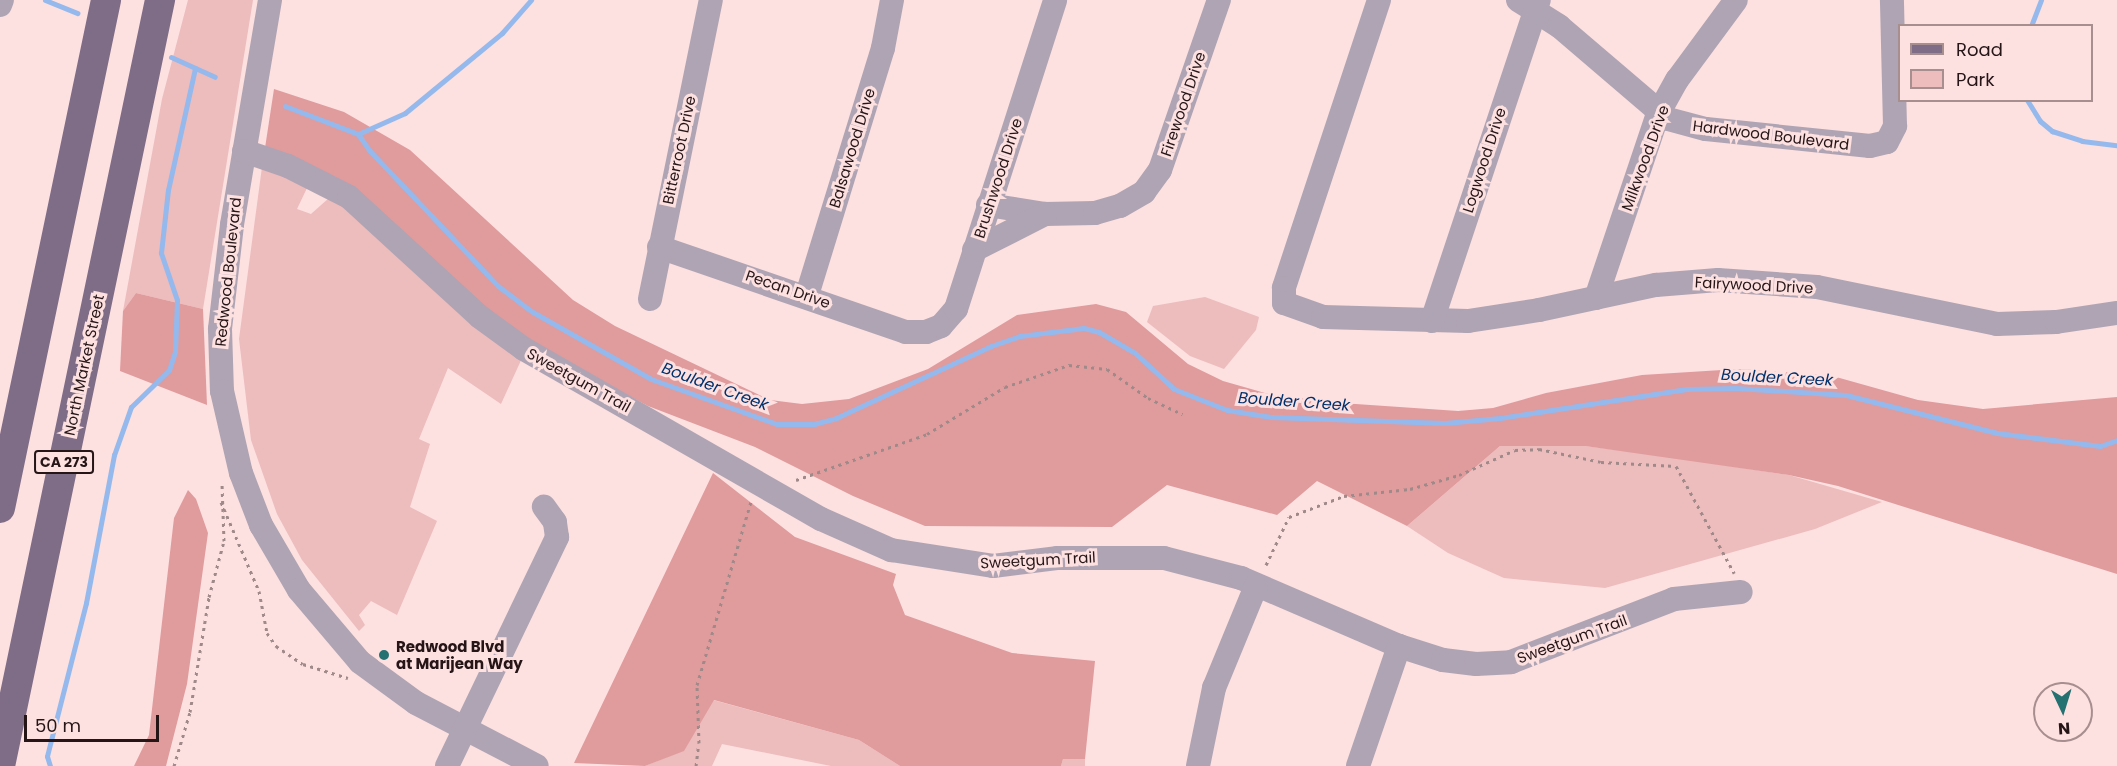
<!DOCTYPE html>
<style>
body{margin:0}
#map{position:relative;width:2117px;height:766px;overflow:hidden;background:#fde0e0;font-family:Poppins,sans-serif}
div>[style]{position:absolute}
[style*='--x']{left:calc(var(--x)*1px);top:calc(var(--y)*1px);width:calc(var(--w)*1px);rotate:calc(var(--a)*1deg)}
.green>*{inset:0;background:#edbcbd}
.forest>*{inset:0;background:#e09b9d}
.stream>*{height:5px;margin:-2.5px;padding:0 2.5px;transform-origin:2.5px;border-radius:2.5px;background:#95b9ec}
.path>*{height:3px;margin-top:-1.5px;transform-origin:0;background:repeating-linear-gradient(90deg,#a08989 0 3px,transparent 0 7.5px)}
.minor>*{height:24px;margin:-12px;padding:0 12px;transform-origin:12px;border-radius:12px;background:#afa4b3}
.major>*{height:30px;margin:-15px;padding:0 15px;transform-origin:15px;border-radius:15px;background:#7f6c86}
.dots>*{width:16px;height:16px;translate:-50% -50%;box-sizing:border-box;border:3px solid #fde0e0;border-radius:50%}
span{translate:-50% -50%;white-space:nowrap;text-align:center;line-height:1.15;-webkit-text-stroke:6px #fde0e0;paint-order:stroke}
.shield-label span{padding:2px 4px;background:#fde0e0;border:2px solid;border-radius:4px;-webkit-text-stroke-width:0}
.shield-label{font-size:14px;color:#251516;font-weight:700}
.street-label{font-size:15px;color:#251516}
.poi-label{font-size:15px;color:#251516;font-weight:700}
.left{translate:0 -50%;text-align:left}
.water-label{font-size:16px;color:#00316c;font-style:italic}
.legend{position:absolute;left:1898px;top:24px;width:195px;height:78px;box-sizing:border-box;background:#fde0e0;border:2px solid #a78f8f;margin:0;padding:8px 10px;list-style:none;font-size:18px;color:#251516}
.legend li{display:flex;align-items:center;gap:12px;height:30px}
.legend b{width:30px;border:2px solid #a78f8f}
.north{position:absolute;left:2033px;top:682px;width:60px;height:60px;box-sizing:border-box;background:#fde0e0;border:2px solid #a78f8f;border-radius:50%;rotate:176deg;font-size:16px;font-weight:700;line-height:24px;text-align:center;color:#251516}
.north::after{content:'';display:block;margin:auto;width:21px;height:27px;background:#257071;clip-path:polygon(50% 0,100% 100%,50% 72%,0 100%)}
.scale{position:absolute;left:24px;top:715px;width:135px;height:27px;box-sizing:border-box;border:3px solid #251516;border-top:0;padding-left:8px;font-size:18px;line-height:21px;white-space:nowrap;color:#251516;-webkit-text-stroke:4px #fde0e0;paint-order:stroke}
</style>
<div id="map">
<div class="green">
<i style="clip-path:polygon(188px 0,253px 0,203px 309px,136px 293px,123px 311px,162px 99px)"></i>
<i style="clip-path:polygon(262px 167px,308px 186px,297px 209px,311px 214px,329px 198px,335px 199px,523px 356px,501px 404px,448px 368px,419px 439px,430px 444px,410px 507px,437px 521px,397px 615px,371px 601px,359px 615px,365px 625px,359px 631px,302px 560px,277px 514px,251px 440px,239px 339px)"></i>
<i style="clip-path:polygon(1205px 297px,1259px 317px,1256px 330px,1224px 369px,1190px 356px,1147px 322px,1153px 306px)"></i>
<i style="clip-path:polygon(1500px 446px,1585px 446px,1664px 456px,1789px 475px,1882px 502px,1815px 529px,1605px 588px,1504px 578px,1448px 553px,1407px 526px)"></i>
<i style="clip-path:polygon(713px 700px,859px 740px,900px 766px,831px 766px,722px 744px,712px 766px,645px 766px,684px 750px)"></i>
<i style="clip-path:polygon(1063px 759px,1085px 759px,1085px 766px,1061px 766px)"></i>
</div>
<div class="forest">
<i style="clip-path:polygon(274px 89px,344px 112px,410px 150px,573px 300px,615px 326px,770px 400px,802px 404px,849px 399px,928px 369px,1017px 315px,1096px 304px,1126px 312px,1188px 364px,1223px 381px,1265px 393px,1341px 403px,1458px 411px,1493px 408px,1546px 393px,1642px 375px,1738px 369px,1829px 375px,1918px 400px,1983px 409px,2117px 397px,2117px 574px,1838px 486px,1789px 475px,1585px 446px,1500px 446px,1407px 526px,1317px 481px,1277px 515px,1167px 485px,1112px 527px,925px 526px,853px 496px,755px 447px,648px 406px,526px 341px,265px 148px)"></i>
<i style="clip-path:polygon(136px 293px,203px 309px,207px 405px,120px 371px,123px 311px)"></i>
<i style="clip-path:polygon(713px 473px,795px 537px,896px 574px,893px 585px,905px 615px,1012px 653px,1095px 661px,1085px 759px,1063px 759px,1061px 766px,900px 766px,859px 740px,714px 700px,684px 751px,645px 766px,574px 763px)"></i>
<i style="clip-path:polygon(188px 490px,196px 499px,208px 533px,187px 684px,166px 766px,134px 766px,149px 735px,174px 518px)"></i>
</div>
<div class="stream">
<i style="--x:45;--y:0;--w:35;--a:22"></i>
<i style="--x:2031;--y:26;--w:28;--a:-69"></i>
<i style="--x:171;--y:57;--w:48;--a:24.4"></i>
<i style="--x:2027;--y:100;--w:25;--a:58"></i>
<i style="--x:2040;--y:121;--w:16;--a:40"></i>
<i style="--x:2052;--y:131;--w:32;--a:18"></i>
<i style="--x:2082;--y:141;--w:35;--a:7"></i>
<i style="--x:285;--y:106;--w:78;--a:21"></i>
<i style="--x:358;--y:134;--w:19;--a:55"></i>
<i style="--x:369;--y:150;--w:187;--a:46.5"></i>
<i style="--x:498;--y:286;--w:41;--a:37.1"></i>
<i style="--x:531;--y:311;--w:138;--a:29.5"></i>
<i style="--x:651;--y:379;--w:134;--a:19.7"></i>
<i style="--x:777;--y:424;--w:37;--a:0"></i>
<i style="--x:814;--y:424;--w:23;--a:-15"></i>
<i style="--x:836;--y:418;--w:171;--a:-24.9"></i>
<i style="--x:991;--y:346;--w:31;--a:-19"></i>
<i style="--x:1020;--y:336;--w:64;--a:-7.1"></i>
<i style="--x:1084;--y:328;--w:16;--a:15"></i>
<i style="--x:1099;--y:332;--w:42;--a:30.3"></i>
<i style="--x:1135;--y:353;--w:53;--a:42.7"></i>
<i style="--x:1174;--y:389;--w:57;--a:21.6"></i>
<i style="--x:1227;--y:410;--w:45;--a:9"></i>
<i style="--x:1271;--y:417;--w:174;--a:2"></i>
<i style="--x:1445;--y:423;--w:55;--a:-5.2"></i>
<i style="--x:1500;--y:418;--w:189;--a:-8.8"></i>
<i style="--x:1687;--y:389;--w:49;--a:-1.2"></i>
<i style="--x:1736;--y:388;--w:110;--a:3.6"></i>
<i style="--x:1846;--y:395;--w:156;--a:14.1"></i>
<i style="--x:1997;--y:433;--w:104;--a:7.2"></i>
<i style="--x:2100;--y:446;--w:18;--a:-19"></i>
<i style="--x:358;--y:134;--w:51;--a:-24.1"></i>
<i style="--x:405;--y:113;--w:126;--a:-39.5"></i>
<i style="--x:502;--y:33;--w:44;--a:-48.7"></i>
<i style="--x:50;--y:766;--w:10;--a:-107"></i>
<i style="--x:47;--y:756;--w:158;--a:-75.7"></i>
<i style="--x:86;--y:603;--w:151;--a:-79.3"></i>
<i style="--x:114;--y:455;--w:51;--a:-70.5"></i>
<i style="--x:131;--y:407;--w:53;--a:-44.2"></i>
<i style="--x:169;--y:370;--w:19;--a:-72"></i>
<i style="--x:175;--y:352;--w:52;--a:-87.8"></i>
<i style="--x:177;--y:300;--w:50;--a:-108.8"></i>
<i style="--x:161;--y:253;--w:63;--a:-83.7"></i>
<i style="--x:168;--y:190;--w:125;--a:-77.5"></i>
</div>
<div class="path">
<i style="--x:796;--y:480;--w:139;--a:-19.3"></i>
<i style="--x:927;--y:434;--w:91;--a:-31.1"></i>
<i style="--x:1005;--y:387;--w:68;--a:-19"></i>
<i style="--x:1069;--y:365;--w:38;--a:6"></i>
<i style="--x:1107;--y:369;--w:50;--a:35.3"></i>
<i style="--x:1148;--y:398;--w:38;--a:25"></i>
<i style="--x:221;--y:502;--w:97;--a:66.9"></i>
<i style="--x:259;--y:591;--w:43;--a:79.2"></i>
<i style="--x:267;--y:633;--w:16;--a:55"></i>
<i style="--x:276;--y:646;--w:32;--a:34"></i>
<i style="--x:303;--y:664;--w:47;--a:17.3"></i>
<i style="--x:1266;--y:565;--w:53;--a:-64.4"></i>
<i style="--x:1289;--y:517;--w:59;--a:-20.9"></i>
<i style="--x:1344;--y:496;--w:66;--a:-6.1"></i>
<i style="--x:1410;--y:489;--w:51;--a:-15.9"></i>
<i style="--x:1459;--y:475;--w:61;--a:-24.1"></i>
<i style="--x:1515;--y:450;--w:24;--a:-2"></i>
<i style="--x:1539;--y:449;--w:63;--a:11.8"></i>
<i style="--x:1601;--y:462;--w:75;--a:3.1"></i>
<i style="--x:1676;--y:466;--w:122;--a:61.5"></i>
<i style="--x:174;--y:766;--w:56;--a:-73.5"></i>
<i style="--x:190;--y:712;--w:117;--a:-80.6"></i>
<i style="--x:209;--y:597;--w:58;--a:-75"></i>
<i style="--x:224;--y:541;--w:58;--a:-92"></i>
<i style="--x:696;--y:766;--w:23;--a:-83"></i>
<i style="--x:699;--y:743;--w:58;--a:-92"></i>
<i style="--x:697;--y:685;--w:191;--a:-73.6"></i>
</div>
<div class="minor">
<i style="--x:270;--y:0;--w:228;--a:99.6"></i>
<i style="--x:232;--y:225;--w:105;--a:96.6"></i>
<i style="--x:220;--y:329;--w:62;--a:88.2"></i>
<i style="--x:222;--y:391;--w:84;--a:77"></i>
<i style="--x:241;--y:473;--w:56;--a:69"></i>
<i style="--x:261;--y:525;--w:75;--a:59.7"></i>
<i style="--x:299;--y:590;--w:94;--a:49.7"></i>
<i style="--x:360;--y:662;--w:69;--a:36.2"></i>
<i style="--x:416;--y:703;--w:136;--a:27.5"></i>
<i style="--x:1379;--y:0;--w:303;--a:108.3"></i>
<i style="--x:1284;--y:288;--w:15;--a:90"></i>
<i style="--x:1284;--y:303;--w:41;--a:19.7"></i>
<i style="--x:1323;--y:317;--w:145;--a:1.6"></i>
<i style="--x:1468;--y:321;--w:72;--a:-8.8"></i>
<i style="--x:1539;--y:310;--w:120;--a:-12.1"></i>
<i style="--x:1656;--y:285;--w:62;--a:-4.6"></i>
<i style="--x:1718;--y:280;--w:99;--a:4"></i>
<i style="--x:1817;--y:287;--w:184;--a:11.6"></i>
<i style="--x:1997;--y:324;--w:59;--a:-1.9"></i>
<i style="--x:2056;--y:322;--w:62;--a:-8.4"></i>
<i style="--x:1518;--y:0;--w:49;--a:32.4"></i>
<i style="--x:1559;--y:26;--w:143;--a:40.5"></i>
<i style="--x:1668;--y:119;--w:39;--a:15"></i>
<i style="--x:1706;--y:129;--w:165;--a:5.9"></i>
<i style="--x:1870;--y:146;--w:17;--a:-13"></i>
<i style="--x:1887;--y:142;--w:18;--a:-63"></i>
<i style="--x:1895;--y:126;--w:126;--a:-91.4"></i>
<i style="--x:0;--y:5;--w:5;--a:-68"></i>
<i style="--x:244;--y:151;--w:46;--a:18.8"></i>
<i style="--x:288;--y:166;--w:68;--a:26.9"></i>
<i style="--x:349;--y:197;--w:178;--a:42.5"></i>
<i style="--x:480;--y:317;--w:54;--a:36"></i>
<i style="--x:524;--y:349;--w:342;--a:29.8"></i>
<i style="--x:821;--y:519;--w:77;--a:23.9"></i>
<i style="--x:891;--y:550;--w:103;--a:8.9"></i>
<i style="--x:993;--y:566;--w:64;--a:-7.1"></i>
<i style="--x:1057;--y:558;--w:107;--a:0"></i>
<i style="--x:1164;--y:558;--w:80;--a:14.6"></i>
<i style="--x:1241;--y:578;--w:172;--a:23.3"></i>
<i style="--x:1399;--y:646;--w:46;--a:17.7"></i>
<i style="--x:1443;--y:660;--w:33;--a:7"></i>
<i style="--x:1476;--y:664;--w:35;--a:-3"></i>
<i style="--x:1511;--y:662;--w:175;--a:-21.1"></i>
<i style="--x:1674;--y:599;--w:67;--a:-6"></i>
<i style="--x:988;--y:205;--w:58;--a:9"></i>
<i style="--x:1045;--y:214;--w:50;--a:-1.1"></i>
<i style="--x:1095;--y:213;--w:26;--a:-16"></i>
<i style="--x:1120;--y:206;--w:28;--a:-30"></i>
<i style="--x:1144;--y:192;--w:27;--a:-54"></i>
<i style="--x:1160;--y:170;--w:180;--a:-70.9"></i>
<i style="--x:659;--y:247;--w:261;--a:19"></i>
<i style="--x:906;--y:332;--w:20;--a:0"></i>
<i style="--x:926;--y:332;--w:16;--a:-22"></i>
<i style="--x:941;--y:326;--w:23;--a:-49"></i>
<i style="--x:956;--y:309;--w:324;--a:-72.2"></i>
<i style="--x:974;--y:250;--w:80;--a:-26.9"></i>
<i style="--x:807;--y:295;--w:258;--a:-72.9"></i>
<i style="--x:883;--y:48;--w:49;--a:-79.4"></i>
<i style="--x:1596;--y:298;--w:194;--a:-71.4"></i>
<i style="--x:1658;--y:114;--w:39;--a:-61"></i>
<i style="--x:1677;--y:80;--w:99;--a:-53.6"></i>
<i style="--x:650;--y:299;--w:305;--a:-78.5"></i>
<i style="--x:1432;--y:321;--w:338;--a:-71.6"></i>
<i style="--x:447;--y:766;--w:254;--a:-64.3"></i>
<i style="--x:557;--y:537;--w:15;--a:-98"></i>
<i style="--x:555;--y:522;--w:19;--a:-126"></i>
<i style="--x:1198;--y:766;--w:80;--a:-78.4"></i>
<i style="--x:1214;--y:688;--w:110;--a:-67.6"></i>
<i style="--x:1358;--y:766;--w:127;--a:-71.1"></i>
</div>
<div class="major">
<i style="--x:0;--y:508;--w:519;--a:-78.21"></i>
<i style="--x:0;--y:766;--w:783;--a:-78.2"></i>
</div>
<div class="dots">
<i style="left:384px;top:655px;background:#257071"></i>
</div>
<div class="shield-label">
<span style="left:64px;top:462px">CA 273</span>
</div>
<div class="street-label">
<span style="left:1183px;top:104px;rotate:-71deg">Firewood Drive</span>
<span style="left:1771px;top:135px;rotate:7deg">Hardwood Boulevard</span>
<span style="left:852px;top:148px;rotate:-73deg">Balsawood Drive</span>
<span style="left:679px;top:150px;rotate:-78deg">Bitterroot Drive</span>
<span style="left:1645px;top:158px;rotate:-70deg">Milkwood Drive</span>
<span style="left:1484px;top:160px;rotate:-72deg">Logwood Drive</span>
<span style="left:998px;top:178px;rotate:-72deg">Brushwood Drive</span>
<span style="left:228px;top:272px;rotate:-84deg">Redwood Boulevard</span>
<span style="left:1754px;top:285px;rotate:3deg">Fairywood Drive</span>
<span style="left:788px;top:289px;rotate:19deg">Pecan Drive</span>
<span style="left:84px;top:365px;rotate:-78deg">North Market Street</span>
<span style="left:579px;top:380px;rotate:29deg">Sweetgum Trail</span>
<span style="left:1038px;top:560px;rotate:-3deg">Sweetgum Trail</span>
<span style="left:1572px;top:639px;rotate:-20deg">Sweetgum Trail</span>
</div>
<div class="poi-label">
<span class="left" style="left:396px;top:655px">Redwood Blvd<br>at Marijean Way</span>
</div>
<div class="water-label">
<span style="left:1777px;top:378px;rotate:3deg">Boulder Creek</span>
<span style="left:715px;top:387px;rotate:20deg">Boulder Creek</span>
<span style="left:1294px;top:402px;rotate:4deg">Boulder Creek</span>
</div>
<ul class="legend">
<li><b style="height:8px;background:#7f6c86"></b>Road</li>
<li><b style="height:16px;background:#edbcbd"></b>Park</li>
</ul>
<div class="north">N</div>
<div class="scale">50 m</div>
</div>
